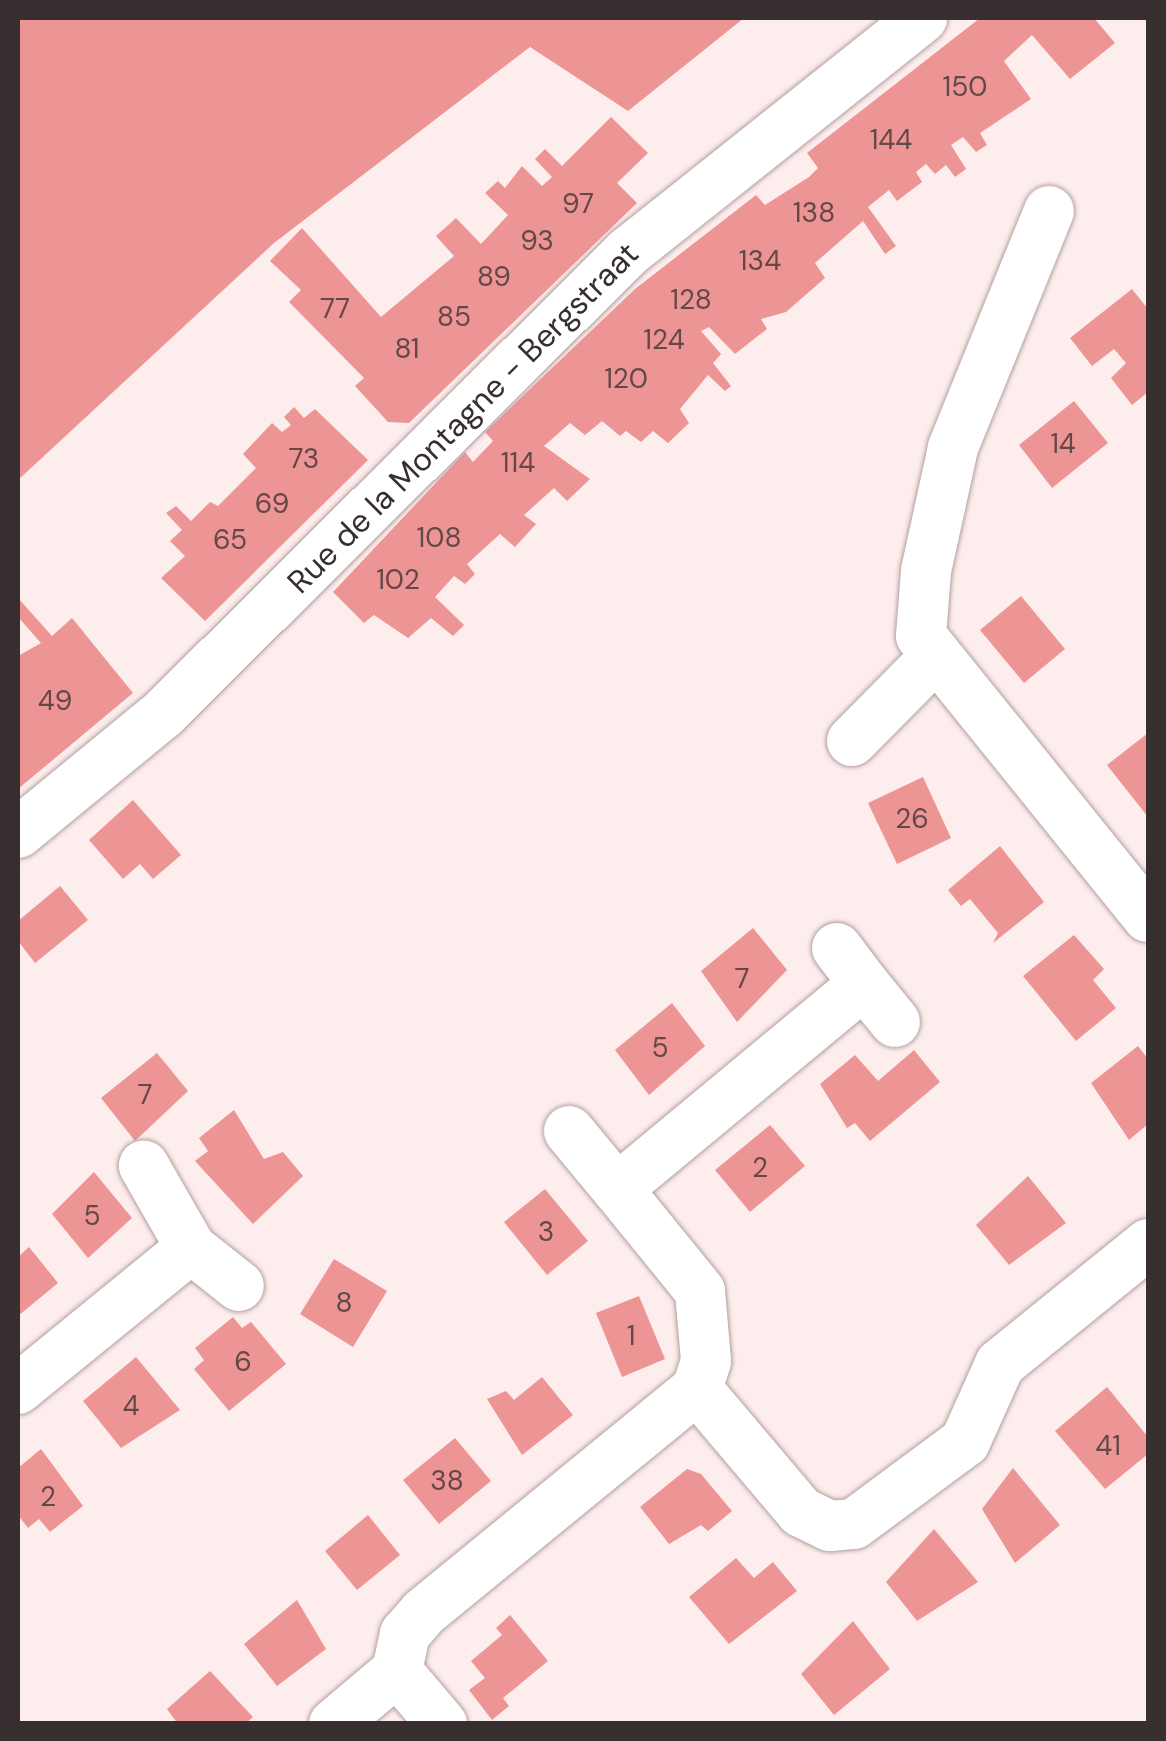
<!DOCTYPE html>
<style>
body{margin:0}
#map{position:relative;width:1166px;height:1741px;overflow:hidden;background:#fdedec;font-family:"DM Sans",sans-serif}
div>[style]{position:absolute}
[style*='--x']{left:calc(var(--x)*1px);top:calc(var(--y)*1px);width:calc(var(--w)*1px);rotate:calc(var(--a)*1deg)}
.building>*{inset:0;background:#ec9594}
.roads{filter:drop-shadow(0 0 2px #b3a0a0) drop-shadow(0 0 2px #b3a0a0)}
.minor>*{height:50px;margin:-25px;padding:0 25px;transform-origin:25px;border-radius:25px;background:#fff}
span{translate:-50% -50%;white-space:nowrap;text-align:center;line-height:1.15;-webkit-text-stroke:10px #fff;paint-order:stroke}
.number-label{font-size:28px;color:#644848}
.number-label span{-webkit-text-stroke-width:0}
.street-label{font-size:32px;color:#372f2f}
.frame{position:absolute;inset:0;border:20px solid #372f2f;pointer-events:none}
</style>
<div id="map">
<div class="building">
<i style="clip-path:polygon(18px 18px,744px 18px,628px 111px,530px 47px,274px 243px,18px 480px)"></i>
<i style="clip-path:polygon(980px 18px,1094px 18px,1115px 43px,1070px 79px,1032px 35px,1004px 61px,1031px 99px,980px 133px,987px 145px,976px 152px,963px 137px,951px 145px,966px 169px,955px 177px,946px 165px,935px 174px,926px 164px,916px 172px,922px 182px,897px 201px,889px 190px,868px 207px,896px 246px,885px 254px,863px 221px,815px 263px,825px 278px,786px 312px,761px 319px,767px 329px,735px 354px,709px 327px,701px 331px,721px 354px,713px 363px,731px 386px,725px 391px,708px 375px,680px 409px,689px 423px,668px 443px,653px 431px,641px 442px,626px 431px,620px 436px,602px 421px,585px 435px,570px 423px,544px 446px,590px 479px,567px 501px,554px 488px,524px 515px,536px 524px,515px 547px,500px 534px,467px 564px,475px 574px,465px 584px,454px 576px,435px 597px,464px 625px,453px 636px,431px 618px,408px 638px,374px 615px,364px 623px,333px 592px,465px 452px,473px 462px,493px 441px,485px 432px,635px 289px,756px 195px,765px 205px,809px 177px,818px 168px,807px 153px)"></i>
<i style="clip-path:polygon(611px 117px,648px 153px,617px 183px,637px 203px,409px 423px,388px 422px,355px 386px,364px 378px,289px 302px,301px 290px,270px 261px,302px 228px,381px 317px,454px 256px,436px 236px,456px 218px,481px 244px,508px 215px,485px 193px,498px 181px,505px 188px,522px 166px,542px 186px,552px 177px,535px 159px,545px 149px,562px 166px)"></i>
<i style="clip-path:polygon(1132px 289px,1148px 309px,1148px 392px,1132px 405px,1111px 378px,1126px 363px,1114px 349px,1092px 366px,1070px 338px)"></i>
<i style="clip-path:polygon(1074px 401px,1108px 443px,1052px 488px,1019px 445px)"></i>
<i style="clip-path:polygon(294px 407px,304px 418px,315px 409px,368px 460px,205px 621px,161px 578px,185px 556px,170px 541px,182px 530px,166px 513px,176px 506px,191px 521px,210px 502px,218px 506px,256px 468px,243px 454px,272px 423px,282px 432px,291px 425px,284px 417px)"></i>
<i style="clip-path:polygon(1021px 596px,1065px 649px,1024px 683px,980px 630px)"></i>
<i style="clip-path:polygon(18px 598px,52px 636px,72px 618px,133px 693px,18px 789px,18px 656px,41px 643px,18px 617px)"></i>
<i style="clip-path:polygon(1148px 733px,1148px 817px,1107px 765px)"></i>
<i style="clip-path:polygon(923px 777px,951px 838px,897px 864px,868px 803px)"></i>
<i style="clip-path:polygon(133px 800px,181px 855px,153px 879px,140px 864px,123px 879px,89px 840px)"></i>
<i style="clip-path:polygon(1000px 846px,1044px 902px,993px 943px,998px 933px,970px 899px,961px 906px,948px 890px)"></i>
<i style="clip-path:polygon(60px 886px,88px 920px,35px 963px,18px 941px,18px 921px)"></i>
<i style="clip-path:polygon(753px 928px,787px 970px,737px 1022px,701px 971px)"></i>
<i style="clip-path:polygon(1074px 935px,1104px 969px,1093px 980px,1116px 1008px,1076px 1041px,1023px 976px)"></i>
<i style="clip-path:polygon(672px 1003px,705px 1046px,649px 1095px,615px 1050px)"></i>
<i style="clip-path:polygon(1138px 1046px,1148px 1059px,1148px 1124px,1129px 1140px,1091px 1083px)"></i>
<i style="clip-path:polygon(914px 1050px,940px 1082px,870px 1141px,855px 1123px,847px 1128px,820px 1084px,855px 1055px,878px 1081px)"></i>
<i style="clip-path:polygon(157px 1053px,188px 1091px,135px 1141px,101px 1098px)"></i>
<i style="clip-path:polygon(234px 1110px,264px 1159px,283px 1152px,303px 1176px,253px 1224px,195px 1161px,208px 1151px,199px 1138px)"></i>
<i style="clip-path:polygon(770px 1125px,805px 1166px,750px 1212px,715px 1170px)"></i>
<i style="clip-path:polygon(94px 1172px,132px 1218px,88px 1258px,52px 1214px)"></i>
<i style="clip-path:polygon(1028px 1176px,1066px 1223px,1009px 1265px,976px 1225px)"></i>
<i style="clip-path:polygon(545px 1189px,588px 1241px,547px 1275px,504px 1222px)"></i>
<i style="clip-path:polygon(29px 1247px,58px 1283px,18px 1316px,18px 1257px)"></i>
<i style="clip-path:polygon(334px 1259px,387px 1291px,353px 1347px,300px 1314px)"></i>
<i style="clip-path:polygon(639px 1296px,665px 1359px,622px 1377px,596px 1313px)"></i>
<i style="clip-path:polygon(233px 1317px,242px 1328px,251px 1322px,286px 1364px,229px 1411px,194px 1369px,204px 1360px,195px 1348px)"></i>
<i style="clip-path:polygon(136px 1357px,180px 1410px,121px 1448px,83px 1401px)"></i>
<i style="clip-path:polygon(542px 1377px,573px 1415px,522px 1455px,487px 1399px,506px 1391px,514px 1400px)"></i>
<i style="clip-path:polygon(1107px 1387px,1148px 1437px,1148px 1454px,1105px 1489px,1055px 1431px)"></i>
<i style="clip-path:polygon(455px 1438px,491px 1481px,439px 1524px,403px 1480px)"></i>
<i style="clip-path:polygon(41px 1449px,83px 1506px,50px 1532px,39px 1519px,28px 1528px,18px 1515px,18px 1468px)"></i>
<i style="clip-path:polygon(1013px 1468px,1060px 1525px,1015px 1563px,982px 1509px)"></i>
<i style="clip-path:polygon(687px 1469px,701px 1474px,732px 1511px,708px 1531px,701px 1525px,669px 1544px,640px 1507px)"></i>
<i style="clip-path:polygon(368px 1515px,400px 1555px,357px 1590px,325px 1551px)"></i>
<i style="clip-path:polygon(934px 1529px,978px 1582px,917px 1621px,886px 1582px)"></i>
<i style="clip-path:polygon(736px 1558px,754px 1578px,773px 1562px,797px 1591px,729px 1644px,689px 1597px)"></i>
<i style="clip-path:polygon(297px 1600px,326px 1649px,277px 1686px,244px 1644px)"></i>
<i style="clip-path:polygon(510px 1615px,548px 1661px,503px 1698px,509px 1706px,492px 1720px,469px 1690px,485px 1678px,471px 1661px,502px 1635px,496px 1628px)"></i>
<i style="clip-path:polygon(853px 1621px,890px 1669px,834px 1715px,801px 1674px)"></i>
<i style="clip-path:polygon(210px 1671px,253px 1717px,245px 1724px,178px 1724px,167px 1709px)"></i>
</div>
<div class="roads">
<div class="minor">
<i style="--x:1049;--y:211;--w:256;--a:112.1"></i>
<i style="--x:953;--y:448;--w:126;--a:102.4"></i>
<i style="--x:926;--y:571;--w:65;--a:94.4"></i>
<i style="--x:921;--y:636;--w:361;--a:51.1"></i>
<i style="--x:852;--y:741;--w:120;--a:-45.3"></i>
<i style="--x:18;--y:833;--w:189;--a:-39.4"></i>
<i style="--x:164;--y:713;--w:654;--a:-44.81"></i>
<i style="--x:628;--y:252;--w:376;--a:-38.5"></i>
<i style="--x:864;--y:984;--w:49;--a:50.8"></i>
<i style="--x:569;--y:1131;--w:75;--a:50.4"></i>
<i style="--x:191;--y:1248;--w:61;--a:38.4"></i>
<i style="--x:18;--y:1389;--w:223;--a:-39.2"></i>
<i style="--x:191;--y:1248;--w:95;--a:-119.8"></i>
<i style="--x:697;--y:1389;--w:29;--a:-72"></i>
<i style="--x:706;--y:1361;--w:70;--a:-94.9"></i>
<i style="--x:700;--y:1291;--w:132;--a:-129.1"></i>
<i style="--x:617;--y:1189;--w:321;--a:-39.7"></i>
<i style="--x:864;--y:984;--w:45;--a:-126.9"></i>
<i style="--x:397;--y:1671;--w:70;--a:49.7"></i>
<i style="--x:334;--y:1724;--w:82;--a:-40.1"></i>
<i style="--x:397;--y:1671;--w:38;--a:-78"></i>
<i style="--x:405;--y:1634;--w:28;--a:-49"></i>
<i style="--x:423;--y:1613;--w:354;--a:-39.3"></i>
<i style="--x:697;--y:1389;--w:161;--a:49.8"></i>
<i style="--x:801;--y:1512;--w:32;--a:26"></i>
<i style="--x:830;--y:1526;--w:24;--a:-5"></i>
<i style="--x:854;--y:1524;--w:138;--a:-36.5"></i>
<i style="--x:965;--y:1442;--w:85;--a:-65.8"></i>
<i style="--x:1000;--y:1364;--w:191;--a:-39"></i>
</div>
</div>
<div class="number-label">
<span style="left:965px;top:87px">150</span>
<span style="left:891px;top:140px">144</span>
<span style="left:578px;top:204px">97</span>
<span style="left:814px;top:213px">138</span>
<span style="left:537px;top:241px">93</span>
<span style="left:760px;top:261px">134</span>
<span style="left:494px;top:277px">89</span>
<span style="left:691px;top:300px">128</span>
<span style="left:335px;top:309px">77</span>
<span style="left:454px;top:317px">85</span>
<span style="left:664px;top:340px">124</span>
<span style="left:407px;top:349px">81</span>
<span style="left:626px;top:379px">120</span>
<span style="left:1063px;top:444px">14</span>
<span style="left:304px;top:459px">73</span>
<span style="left:518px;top:463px">114</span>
<span style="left:272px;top:504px">69</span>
<span style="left:439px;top:538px">108</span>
<span style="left:230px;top:540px">65</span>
<span style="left:398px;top:580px">102</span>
<span style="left:55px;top:701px">49</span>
<span style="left:912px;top:819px">26</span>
<span style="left:742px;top:979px">7</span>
<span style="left:660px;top:1048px">5</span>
<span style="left:145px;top:1095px">7</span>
<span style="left:760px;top:1168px">2</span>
<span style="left:92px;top:1216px">5</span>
<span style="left:546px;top:1232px">3</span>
<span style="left:344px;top:1303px">8</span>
<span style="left:631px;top:1336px">1</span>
<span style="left:243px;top:1362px">6</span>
<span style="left:131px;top:1406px">4</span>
<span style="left:1108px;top:1446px">41</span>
<span style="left:447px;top:1481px">38</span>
<span style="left:48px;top:1497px">2</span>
</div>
<div class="street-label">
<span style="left:463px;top:418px;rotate:-45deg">Rue de la Montagne - Bergstraat</span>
</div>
<div class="frame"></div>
</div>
